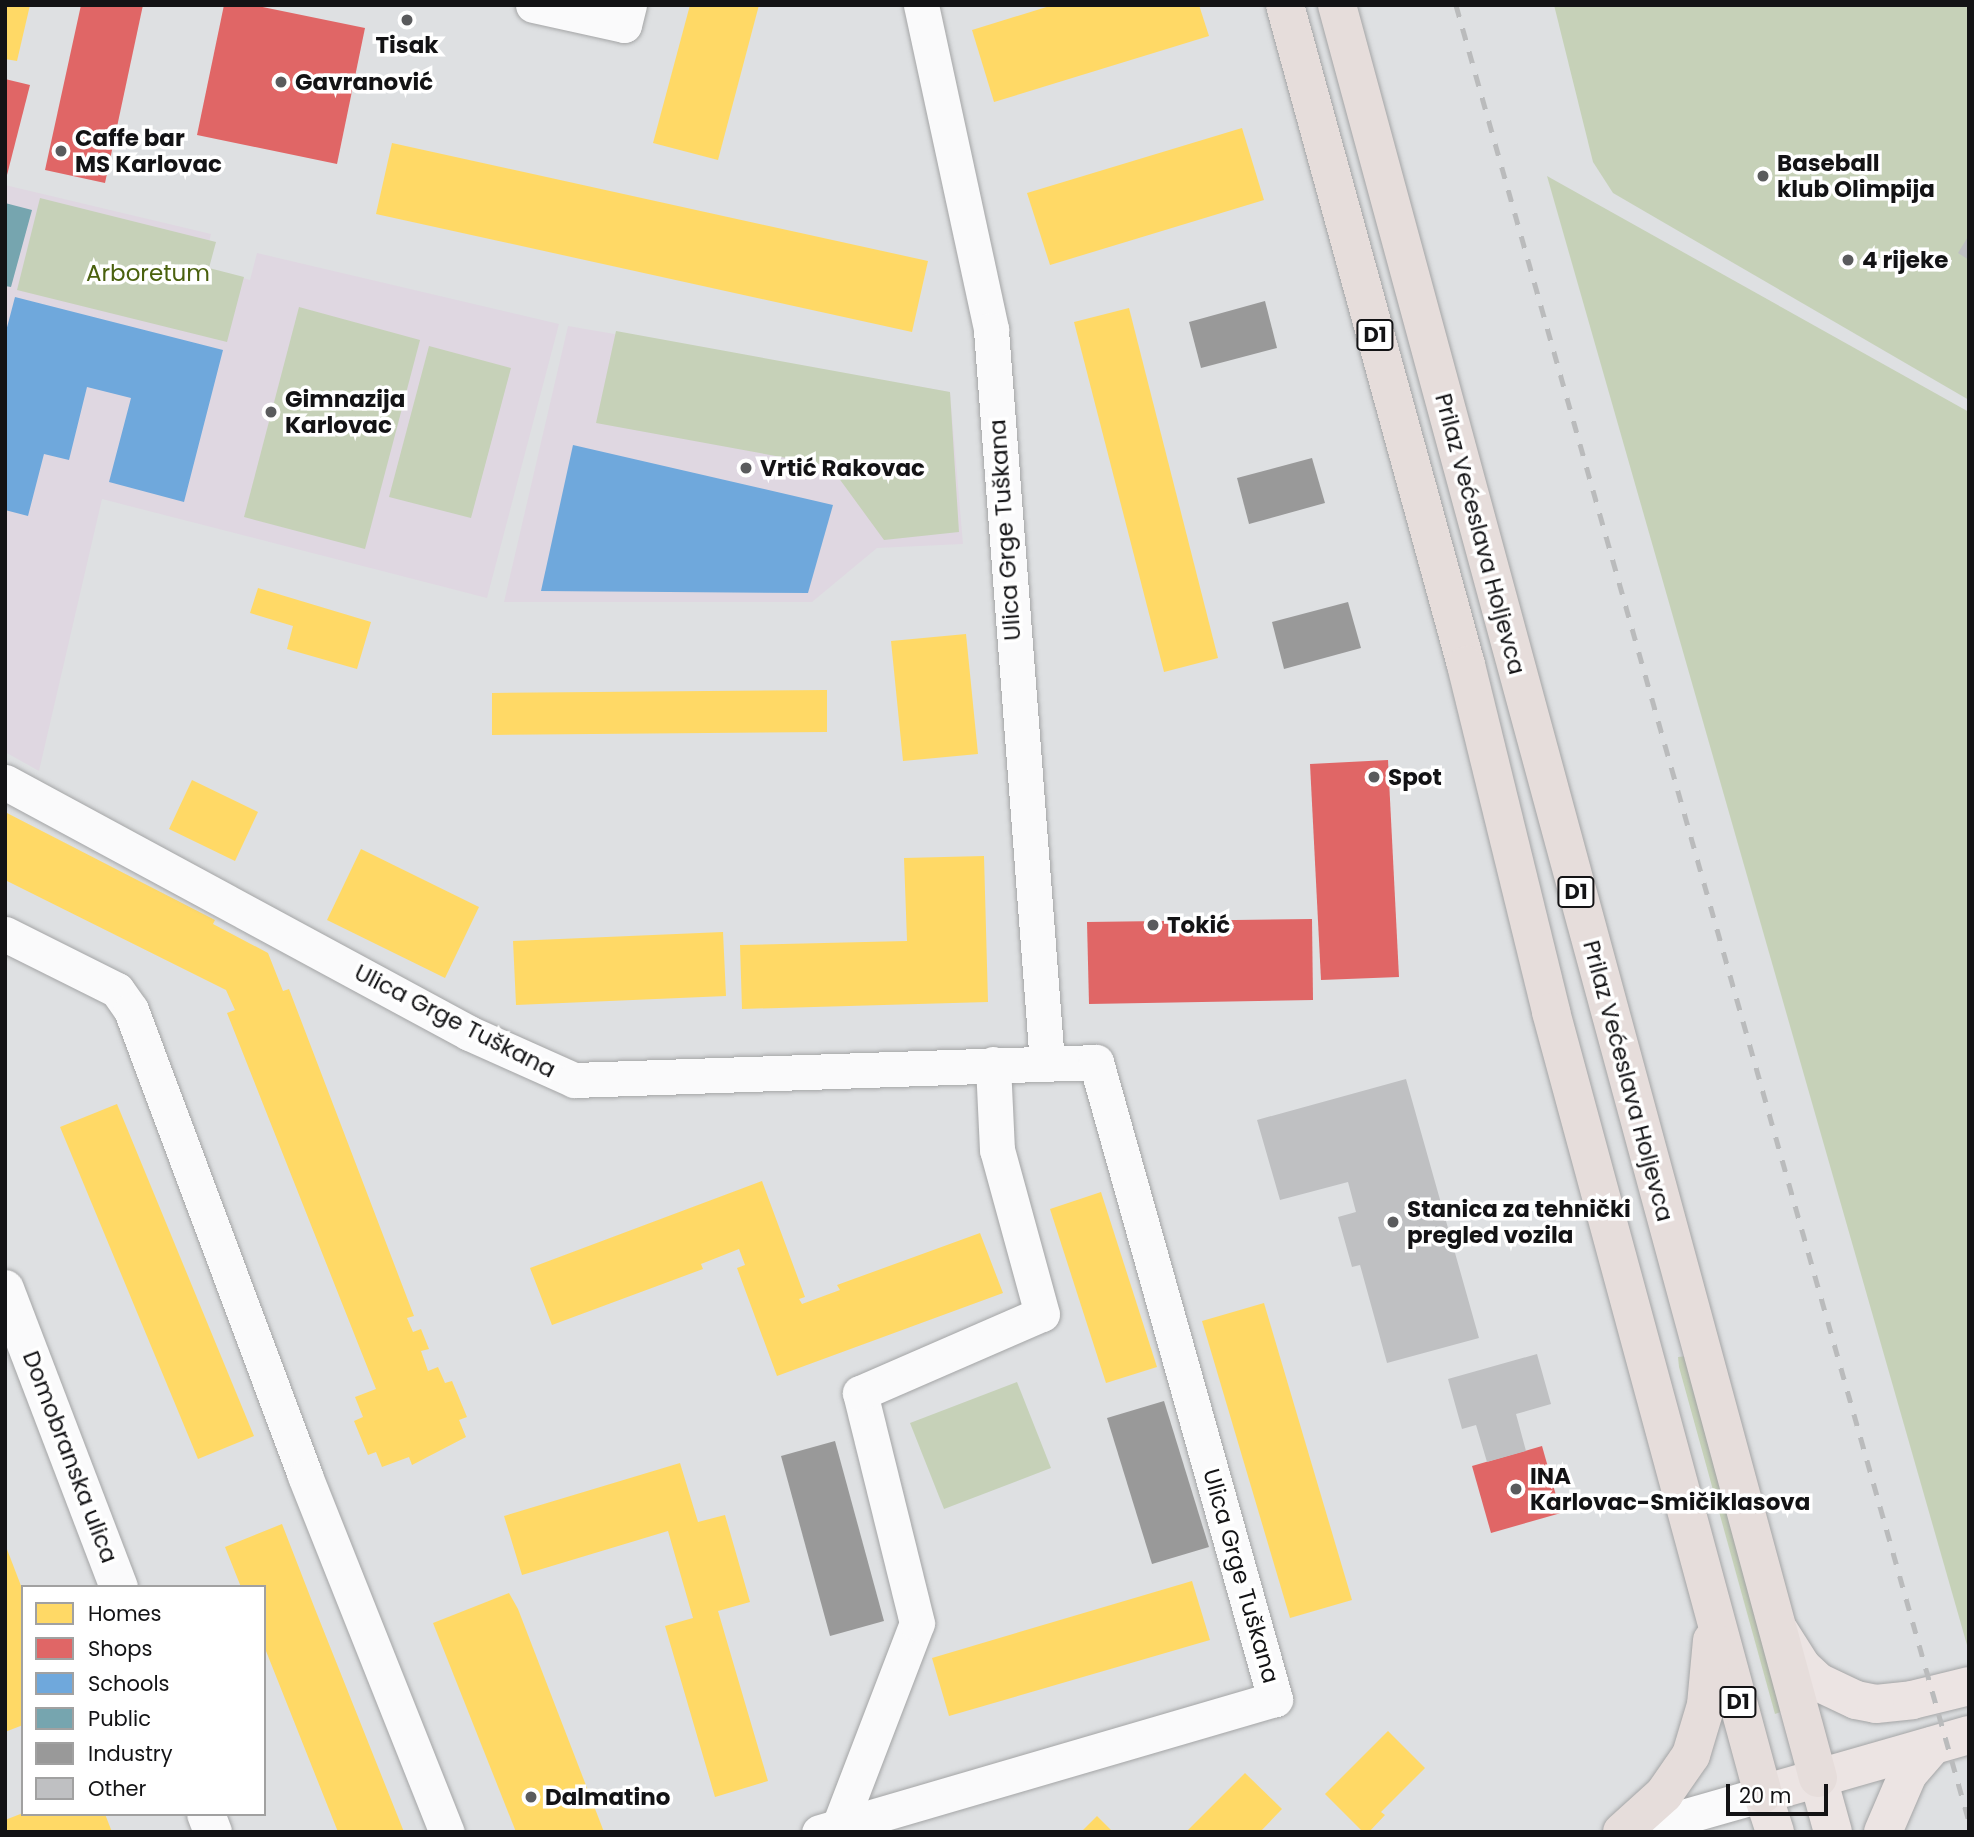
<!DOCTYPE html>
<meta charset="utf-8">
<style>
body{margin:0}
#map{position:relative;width:1974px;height:1837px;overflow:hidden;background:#dee0e2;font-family:Poppins,sans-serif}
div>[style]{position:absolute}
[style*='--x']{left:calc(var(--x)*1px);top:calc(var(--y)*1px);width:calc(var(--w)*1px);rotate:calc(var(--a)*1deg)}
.commercial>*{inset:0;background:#dfd7e1}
.green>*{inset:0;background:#c6d1b8}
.homes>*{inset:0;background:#ffd966}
.shops>*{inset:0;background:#e06666}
.schools>*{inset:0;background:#6fa8dc}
.public>*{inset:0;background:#76a5af}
.industry>*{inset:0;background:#999}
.building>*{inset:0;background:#bfc0c2}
.roads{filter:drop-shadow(0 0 2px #a4a5a6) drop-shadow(0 0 2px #a4a5a6)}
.minor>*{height:35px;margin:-17.5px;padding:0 17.5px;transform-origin:17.5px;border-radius:17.5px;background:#fafafb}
.secondary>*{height:38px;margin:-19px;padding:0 19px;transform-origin:19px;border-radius:19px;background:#fafafb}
.primary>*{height:38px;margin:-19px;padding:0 19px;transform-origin:19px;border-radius:19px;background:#ece4e3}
.trunk>*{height:38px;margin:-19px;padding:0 19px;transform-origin:19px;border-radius:19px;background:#e6dddb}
.rail>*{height:5px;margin-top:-2.5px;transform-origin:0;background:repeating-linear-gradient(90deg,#babbbc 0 12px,transparent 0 24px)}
.dots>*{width:19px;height:19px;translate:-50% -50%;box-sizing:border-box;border:4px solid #fff;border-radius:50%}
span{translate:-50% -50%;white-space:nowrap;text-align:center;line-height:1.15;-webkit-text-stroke:7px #fff;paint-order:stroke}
.shield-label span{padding:2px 5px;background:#fff;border:2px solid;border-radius:5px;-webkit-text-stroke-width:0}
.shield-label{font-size:21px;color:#131315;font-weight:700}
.poi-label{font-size:23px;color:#131315;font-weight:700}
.left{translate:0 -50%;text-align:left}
.park-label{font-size:23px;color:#4a610e}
.street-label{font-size:23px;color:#131315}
.frame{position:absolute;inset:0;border:7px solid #131315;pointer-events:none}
.legend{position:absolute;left:21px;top:1585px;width:245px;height:231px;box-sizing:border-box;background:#fff;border:2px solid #a1a1a1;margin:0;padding:9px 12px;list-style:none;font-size:21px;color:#131315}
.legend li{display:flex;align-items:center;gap:14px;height:35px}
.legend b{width:35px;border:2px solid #a1a1a1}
.scale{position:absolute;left:1726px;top:1784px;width:102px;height:32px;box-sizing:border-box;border:4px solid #131315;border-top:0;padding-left:9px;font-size:21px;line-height:24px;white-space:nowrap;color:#131315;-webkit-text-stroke:5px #fff;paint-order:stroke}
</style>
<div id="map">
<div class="commercial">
<i style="clip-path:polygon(5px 185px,211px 234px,203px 267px,250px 280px,257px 253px,559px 324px,487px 598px,102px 499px,39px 771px,5px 752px)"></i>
<i style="clip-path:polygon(568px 326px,950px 392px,963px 544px,877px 548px,812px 602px,504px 602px)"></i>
</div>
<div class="green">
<i style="clip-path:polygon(1554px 5px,1969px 5px,1969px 400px,1613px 193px,1593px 162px)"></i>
<i style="clip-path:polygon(1547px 176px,1969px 412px,1969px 1652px)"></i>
<i style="clip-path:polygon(40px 198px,216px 242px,209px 268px,244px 277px,227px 342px,17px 290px)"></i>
<i style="clip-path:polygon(299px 307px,420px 340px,365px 549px,244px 517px)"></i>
<i style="clip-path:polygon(616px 331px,950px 392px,959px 532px,884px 540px,830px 466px,596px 423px)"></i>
<i style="clip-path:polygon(429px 346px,511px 368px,471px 518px,389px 497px)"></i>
<i style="clip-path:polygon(1687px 1356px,1787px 1710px,1775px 1714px,1679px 1367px,1678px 1357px)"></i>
<i style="clip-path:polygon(1017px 1382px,1051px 1468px,944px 1509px,910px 1423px)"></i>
</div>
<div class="homes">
<i style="clip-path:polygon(5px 5px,30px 5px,17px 61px,5px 59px)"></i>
<i style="clip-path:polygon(690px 5px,759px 5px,718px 160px,653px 143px)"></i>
<i style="clip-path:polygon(1053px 5px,1199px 5px,1209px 36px,994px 102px,972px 30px)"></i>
<i style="clip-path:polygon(1242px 128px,1264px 200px,1050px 265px,1027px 193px)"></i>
<i style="clip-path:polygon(392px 143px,928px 261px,912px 332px,376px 214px)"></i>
<i style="clip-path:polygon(1129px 308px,1218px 658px,1164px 672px,1074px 322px)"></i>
<i style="clip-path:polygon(258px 588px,371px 622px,357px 669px,287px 649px,293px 626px,250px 613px)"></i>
<i style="clip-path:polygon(966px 634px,978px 754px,903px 761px,891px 641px)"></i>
<i style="clip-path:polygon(827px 690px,827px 732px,492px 735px,492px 693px)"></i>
<i style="clip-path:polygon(192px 780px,258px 812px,235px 861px,169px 829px)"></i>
<i style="clip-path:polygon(5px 812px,215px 920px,213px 924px,268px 953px,283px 991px,289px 989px,414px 1316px,407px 1318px,413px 1332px,421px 1329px,429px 1349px,421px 1351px,428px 1371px,438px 1367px,445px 1383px,452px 1381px,467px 1417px,459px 1420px,466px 1437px,412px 1465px,409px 1457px,382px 1467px,376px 1452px,368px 1455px,354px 1421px,363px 1417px,355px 1397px,376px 1389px,227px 1013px,235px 1010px,226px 990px,5px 880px)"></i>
<i style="clip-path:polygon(361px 849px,479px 907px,445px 978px,327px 920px)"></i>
<i style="clip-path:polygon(984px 856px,988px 1002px,742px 1009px,740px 945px,907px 941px,904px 858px)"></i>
<i style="clip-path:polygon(723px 932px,726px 996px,516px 1005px,513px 941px)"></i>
<i style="clip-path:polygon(117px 1104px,254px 1436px,198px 1459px,60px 1127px)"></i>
<i style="clip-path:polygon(762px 1181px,805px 1297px,799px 1299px,802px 1304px,840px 1290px,837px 1285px,980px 1233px,1003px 1293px,777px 1376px,737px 1268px,745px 1265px,739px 1249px,701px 1264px,703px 1269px,552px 1325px,530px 1268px)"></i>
<i style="clip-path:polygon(1101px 1192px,1157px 1367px,1106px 1383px,1050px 1209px)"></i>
<i style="clip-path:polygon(1264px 1303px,1352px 1600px,1290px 1618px,1202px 1321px)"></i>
<i style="clip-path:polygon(680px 1463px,698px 1522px,725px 1515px,750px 1602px,718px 1611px,768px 1781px,715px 1797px,665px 1626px,693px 1618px,668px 1531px,522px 1575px,504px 1516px)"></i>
<i style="clip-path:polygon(282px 1524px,315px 1609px,404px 1832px,338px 1832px,264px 1646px,264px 1587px,241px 1587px,225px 1547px)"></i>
<i style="clip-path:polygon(5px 1544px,23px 1591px,23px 1725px,5px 1732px)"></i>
<i style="clip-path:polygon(1192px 1581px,1210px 1640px,949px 1716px,932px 1658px)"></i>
<i style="clip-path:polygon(509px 1593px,518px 1609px,604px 1832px,516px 1832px,433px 1623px)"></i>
<i style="clip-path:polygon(1388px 1731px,1425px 1768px,1381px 1812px,1385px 1815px,1369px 1832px,1363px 1832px,1325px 1794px)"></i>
<i style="clip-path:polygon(1245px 1773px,1282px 1809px,1260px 1832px,1186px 1832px)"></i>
<i style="clip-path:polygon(23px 1813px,105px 1814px,112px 1832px,5px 1832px,5px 1820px)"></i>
<i style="clip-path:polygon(1097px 1816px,1113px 1832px,1081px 1832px)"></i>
</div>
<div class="shops">
<i style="clip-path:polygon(81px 5px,143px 5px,105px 183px,45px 170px)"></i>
<i style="clip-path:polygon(224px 5px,253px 5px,365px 28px,337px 164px,197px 135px)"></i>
<i style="clip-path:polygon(5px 79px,30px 85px,6px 179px,5px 179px)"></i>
<i style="clip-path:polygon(1388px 760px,1399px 977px,1321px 980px,1310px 764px)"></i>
<i style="clip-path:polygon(1312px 919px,1313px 1000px,1089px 1004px,1087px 922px)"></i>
<i style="clip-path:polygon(1542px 1446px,1561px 1513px,1491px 1533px,1472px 1466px)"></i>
</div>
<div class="schools">
<i style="clip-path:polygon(15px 297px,223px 350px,184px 502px,109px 482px,131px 398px,87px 387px,69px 460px,44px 454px,28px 516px,5px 510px,5px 335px)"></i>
<i style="clip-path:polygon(573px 445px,833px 505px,808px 593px,541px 591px)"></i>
</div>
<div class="public">
<i style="clip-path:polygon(5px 203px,32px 210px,11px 287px,5px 286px)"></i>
</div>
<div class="industry">
<i style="clip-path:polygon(1265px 301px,1277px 348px,1201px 368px,1189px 322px)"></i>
<i style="clip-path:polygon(1312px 458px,1325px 503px,1249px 524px,1237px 478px)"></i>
<i style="clip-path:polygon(1348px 602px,1361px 648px,1284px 669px,1272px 622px)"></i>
<i style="clip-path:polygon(1164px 1401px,1209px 1547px,1152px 1564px,1107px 1418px)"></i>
<i style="clip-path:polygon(835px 1441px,884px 1621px,830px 1636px,781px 1456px)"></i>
</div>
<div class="building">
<i style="clip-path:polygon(1969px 235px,1969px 260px,1958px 253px)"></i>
<i style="clip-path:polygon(1406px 1079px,1479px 1338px,1387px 1363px,1360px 1265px,1352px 1267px,1338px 1217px,1356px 1212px,1348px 1182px,1280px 1200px,1257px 1120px)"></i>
<i style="clip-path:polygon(1537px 1354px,1551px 1404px,1516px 1414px,1526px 1451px,1487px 1462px,1476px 1425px,1462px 1429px,1448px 1379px)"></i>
</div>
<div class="roads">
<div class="minor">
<i style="--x:533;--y:5;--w:93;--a:12.4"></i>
<i style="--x:624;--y:25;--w:21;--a:-76"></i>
<i style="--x:921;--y:5;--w:332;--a:77.8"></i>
<i style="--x:991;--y:330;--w:734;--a:85.63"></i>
<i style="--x:5;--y:782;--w:528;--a:28.41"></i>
<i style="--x:469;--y:1033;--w:115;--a:24.1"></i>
<i style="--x:574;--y:1080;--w:522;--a:-1.97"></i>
<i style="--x:1096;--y:1062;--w:662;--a:74.3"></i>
<i style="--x:1275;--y:1699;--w:475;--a:163.7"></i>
<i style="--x:5;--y:934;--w:125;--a:26.6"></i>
<i style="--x:117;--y:990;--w:24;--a:55"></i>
<i style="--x:131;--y:1010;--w:497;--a:69.5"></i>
<i style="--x:305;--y:1476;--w:383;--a:68.3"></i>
<i style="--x:839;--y:1826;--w:217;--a:-69"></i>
<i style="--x:917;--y:1623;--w:237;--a:-103.9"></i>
<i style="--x:860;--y:1393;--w:198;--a:-23.5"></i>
<i style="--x:1042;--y:1314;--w:170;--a:-105.3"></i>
<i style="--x:997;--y:1150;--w:86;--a:-92.7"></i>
<i style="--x:1630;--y:1832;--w:138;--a:-15.9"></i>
</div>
<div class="secondary">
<i style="--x:5;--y:1289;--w:319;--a:69.1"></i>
<i style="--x:206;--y:1814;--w:19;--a:69"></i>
</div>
<div class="primary">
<i style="--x:1780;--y:1632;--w:41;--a:57.8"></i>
<i style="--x:1802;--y:1667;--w:22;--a:43"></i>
<i style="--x:1818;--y:1682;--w:42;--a:25.3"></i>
<i style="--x:1856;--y:1700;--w:20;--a:11"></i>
<i style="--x:1876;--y:1704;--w:36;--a:-6"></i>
<i style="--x:1912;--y:1700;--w:59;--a:-13.8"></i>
<i style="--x:1818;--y:1778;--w:56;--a:74.5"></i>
<i style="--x:1775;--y:1832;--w:40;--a:-108"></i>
<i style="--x:1763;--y:1794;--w:214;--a:-16"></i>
<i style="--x:1883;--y:1832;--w:63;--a:-66.7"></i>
<i style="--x:1908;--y:1774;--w:37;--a:-49"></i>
</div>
<div class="trunk">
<i style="--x:1285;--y:5;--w:684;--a:74.66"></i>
<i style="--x:1466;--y:665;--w:357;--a:76.2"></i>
<i style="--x:1551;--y:1012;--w:810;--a:74.83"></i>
<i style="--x:1337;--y:5;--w:1837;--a:74.82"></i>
<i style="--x:1622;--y:1832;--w:57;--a:-42.1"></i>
<i style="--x:1664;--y:1794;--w:47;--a:-55.3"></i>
<i style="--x:1691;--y:1755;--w:52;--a:-73.3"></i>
<i style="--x:1706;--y:1705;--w:65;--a:-84.7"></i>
</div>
</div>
<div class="rail">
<i style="--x:1456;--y:5;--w:1888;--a:74.23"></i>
</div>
<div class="dots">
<i style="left:407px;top:20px;background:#5a5b5d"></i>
<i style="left:281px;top:82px;background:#5a5b5d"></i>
<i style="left:61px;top:151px;background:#5a5b5d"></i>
<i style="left:1763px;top:176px;background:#5a5b5d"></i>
<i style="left:1848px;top:260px;background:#5a5b5d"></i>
<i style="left:271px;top:412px;background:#5a5b5d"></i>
<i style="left:746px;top:468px;background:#5a5b5d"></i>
<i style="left:1374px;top:777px;background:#5a5b5d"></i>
<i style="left:1153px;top:925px;background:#5a5b5d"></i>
<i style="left:1393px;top:1222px;background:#5a5b5d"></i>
<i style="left:1516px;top:1489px;background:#5a5b5d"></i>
<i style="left:531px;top:1797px;background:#5a5b5d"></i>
</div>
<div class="shield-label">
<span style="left:1375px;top:335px">D1</span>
<span style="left:1576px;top:892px">D1</span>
<span style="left:1738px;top:1702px">D1</span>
</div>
<div class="poi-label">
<span style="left:407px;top:45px">Tisak</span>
<span class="left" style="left:295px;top:82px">Gavranović</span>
<span class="left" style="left:75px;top:151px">Caffe bar<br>MS Karlovac</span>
<span class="left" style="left:1777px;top:176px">Baseball<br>klub Olimpija</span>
<span class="left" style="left:1862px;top:260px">4 rijeke</span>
<span class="left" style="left:285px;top:412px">Gimnazija<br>Karlovac</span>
<span class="left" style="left:760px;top:468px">Vrtić Rakovac</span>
<span class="left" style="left:1388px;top:777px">Spot</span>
<span class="left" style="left:1167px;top:925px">Tokić</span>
<span class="left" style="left:1407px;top:1222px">Stanica za tehnički<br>pregled vozila</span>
<span class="left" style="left:1530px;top:1489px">INA<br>Karlovac-Smičiklasova</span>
<span class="left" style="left:545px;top:1797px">Dalmatino</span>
</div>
<div class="park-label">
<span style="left:148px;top:273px">Arboretum</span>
</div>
<div class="street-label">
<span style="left:1005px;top:530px;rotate:-94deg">Ulica Grge Tuškana</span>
<span style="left:1480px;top:534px;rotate:75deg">Prilaz Većeslava Holjevca</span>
<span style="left:455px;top:1021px;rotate:27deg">Ulica Grge Tuškana</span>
<span style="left:1628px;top:1081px;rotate:75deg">Prilaz Većeslava Holjevca</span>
<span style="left:70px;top:1457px;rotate:69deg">Domobranska ulica</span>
<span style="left:1241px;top:1576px;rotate:74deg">Ulica Grge Tuškana</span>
</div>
<div class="frame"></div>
<ul class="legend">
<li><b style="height:19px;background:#ffd966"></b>Homes</li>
<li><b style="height:19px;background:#e06666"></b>Shops</li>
<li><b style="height:19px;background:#6fa8dc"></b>Schools</li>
<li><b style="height:19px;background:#76a5af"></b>Public</li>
<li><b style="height:19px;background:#999"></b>Industry</li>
<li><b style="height:19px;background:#bfc0c2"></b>Other</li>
</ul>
<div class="scale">20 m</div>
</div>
